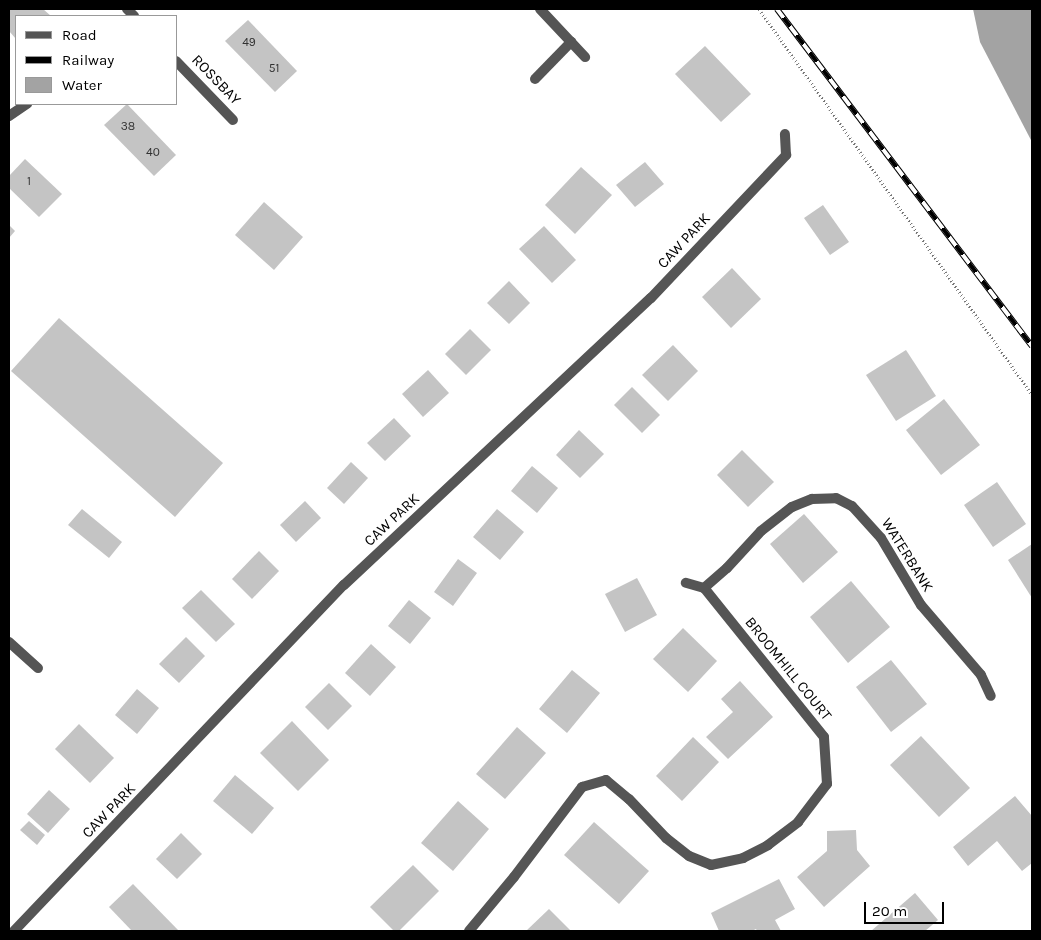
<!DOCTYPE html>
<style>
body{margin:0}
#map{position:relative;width:1041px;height:940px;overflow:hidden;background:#fff;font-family:Karla,sans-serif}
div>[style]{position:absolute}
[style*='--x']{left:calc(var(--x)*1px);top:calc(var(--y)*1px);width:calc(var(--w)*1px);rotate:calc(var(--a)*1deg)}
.water>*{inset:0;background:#a3a3a3}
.building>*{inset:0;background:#c4c4c4}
.path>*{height:3px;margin-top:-1.5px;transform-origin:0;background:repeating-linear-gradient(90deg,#777 0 1px,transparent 0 3.5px)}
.service>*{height:10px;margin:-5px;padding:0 5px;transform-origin:5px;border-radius:5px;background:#555}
.minor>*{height:10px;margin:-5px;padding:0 5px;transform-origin:5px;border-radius:5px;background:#555}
.rail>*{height:5.5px;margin-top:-2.75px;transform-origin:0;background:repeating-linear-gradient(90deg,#fff 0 11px,#000 0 22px);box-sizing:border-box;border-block:1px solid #000}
span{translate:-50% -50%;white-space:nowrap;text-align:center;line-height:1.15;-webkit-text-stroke:4px #fff;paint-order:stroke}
.number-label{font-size:12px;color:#313131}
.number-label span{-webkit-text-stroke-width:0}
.street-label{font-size:15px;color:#000}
.frame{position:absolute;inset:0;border:10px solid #000;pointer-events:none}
.legend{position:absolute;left:15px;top:15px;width:162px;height:90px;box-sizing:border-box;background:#fff;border:1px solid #999;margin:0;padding:6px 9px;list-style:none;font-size:15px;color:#000}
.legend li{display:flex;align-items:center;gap:10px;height:25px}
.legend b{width:25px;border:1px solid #999}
.scale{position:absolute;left:864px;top:902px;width:80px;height:22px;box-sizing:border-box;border:2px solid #000;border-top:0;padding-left:6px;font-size:15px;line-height:18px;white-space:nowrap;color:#000;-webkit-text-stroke:4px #fff;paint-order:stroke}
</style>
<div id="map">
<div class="water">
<i style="clip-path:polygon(973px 9px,1032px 9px,1032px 142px,980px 42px)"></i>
</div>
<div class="building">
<i style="clip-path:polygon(9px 9px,43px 9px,51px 16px,16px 16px,16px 39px,9px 31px)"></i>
<i style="clip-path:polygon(248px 20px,297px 71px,275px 92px,225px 41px)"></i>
<i style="clip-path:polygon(705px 46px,751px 94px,721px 122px,675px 74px)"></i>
<i style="clip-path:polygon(127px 104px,176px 155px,154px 176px,104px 125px)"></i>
<i style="clip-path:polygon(25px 159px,62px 194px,39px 217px,9px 188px,9px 176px)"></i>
<i style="clip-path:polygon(645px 162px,664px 184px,635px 207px,616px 185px)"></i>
<i style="clip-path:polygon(581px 167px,612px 195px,575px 234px,545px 205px)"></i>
<i style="clip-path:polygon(264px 202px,303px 237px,274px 270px,235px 235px)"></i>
<i style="clip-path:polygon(823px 205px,849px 242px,830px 255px,804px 218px)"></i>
<i style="clip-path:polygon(9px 225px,15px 231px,9px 238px)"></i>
<i style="clip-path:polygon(544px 226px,576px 260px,552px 283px,519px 249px)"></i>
<i style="clip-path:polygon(732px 268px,761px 299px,731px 328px,702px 297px)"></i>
<i style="clip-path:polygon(509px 281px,530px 303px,509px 324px,487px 303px)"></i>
<i style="clip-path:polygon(59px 318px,223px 463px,175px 517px,11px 371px)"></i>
<i style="clip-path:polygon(470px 329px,491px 350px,466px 375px,445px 354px)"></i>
<i style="clip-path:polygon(673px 345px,698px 371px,668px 401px,642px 375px)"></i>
<i style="clip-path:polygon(906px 350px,936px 396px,896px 421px,866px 375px)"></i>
<i style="clip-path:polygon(428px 370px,449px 393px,423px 417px,402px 394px)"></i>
<i style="clip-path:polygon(632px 387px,660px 415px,642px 433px,614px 405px)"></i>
<i style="clip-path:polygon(944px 399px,980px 445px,941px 475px,906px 430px)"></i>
<i style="clip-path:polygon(394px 418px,411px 436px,385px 461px,367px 443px)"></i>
<i style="clip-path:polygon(579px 430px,604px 454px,580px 478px,556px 455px)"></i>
<i style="clip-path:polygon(742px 450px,774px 482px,748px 507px,717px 475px)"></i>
<i style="clip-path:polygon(351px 462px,368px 478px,344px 504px,327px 488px)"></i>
<i style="clip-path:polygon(532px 466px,558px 488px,537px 513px,511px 491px)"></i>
<i style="clip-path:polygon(997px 482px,1026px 524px,993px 547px,964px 505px)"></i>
<i style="clip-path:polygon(305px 501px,321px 518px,296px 542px,280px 525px)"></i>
<i style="clip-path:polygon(82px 509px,122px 542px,109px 558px,68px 525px)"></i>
<i style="clip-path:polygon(497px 509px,524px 532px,500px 560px,473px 537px)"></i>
<i style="clip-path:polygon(804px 514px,838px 552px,803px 583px,770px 544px)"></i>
<i style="clip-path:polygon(1032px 544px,1032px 598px,1008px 560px)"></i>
<i style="clip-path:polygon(259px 551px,279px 571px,252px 599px,232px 579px)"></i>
<i style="clip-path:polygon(458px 559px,477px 573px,453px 606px,434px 592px)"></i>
<i style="clip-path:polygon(637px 578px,657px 615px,625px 632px,605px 594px)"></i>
<i style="clip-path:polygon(851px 581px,890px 627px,848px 663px,810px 617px)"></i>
<i style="clip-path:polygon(201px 590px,235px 624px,216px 642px,182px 608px)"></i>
<i style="clip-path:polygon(409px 600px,431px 618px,410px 644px,388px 626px)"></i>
<i style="clip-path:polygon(683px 628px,717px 661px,688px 692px,653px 659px)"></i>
<i style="clip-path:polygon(186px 637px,205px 656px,179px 683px,159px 664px)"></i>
<i style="clip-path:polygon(371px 644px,396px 667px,370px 696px,345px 673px)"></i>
<i style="clip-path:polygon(891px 660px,927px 704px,891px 732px,856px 687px)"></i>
<i style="clip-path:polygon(572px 670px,600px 693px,567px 733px,539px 709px)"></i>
<i style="clip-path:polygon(740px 681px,773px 717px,728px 759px,706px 737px,733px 712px,721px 699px)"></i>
<i style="clip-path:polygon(329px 683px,352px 706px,328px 730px,305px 707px)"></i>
<i style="clip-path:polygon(137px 689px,159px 708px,137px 734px,115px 715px)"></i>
<i style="clip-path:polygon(292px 721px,329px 760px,298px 791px,260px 753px)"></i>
<i style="clip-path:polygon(79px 724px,114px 758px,90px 783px,55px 749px)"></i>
<i style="clip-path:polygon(517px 727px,546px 753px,505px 799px,476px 774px)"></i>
<i style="clip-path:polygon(921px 736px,970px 788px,939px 817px,890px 765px)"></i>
<i style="clip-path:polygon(693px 737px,719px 762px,682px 801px,656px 776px)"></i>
<i style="clip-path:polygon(235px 775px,274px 808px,252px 834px,213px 801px)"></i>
<i style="clip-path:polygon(49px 790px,70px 809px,48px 833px,27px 814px)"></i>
<i style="clip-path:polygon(1015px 796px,1032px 816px,1032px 863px,1022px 871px,997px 841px,968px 866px,953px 847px)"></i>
<i style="clip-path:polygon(458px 801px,489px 829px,453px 871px,421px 843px)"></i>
<i style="clip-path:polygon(29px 821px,45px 835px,37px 845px,20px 830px)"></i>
<i style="clip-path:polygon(594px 822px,649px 871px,619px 904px,564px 855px)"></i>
<i style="clip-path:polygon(856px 830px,857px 850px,870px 866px,824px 907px,797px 877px,827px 851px,827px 831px)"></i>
<i style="clip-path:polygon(181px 833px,202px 854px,177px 879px,156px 859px)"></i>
<i style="clip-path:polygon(413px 865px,439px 891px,399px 931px,394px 931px,370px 907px)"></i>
<i style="clip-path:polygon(779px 879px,795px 909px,775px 920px,781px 931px,757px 931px,756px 929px,752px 931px,719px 931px,711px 913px)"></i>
<i style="clip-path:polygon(133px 884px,179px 931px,132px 931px,109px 907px)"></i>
<i style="clip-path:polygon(915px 893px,938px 920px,925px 931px,871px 931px)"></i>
<i style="clip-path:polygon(549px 909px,571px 931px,526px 931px)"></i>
</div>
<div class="path">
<i style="--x:759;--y:9;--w:473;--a:54.7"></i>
</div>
<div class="service">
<i style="--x:9;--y:642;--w:39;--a:42"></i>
</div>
<div class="minor">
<i style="--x:127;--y:9;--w:10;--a:45"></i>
<i style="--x:540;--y:9;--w:66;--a:46.8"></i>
<i style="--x:176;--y:61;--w:82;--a:46"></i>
<i style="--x:535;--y:79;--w:52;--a:-45.8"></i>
<i style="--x:9;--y:116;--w:22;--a:-34"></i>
<i style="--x:704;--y:588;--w:30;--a:-41"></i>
<i style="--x:727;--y:568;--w:50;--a:-47.4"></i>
<i style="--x:761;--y:531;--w:39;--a:-38"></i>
<i style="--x:792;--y:507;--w:22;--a:-22"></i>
<i style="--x:812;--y:499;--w:24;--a:-2"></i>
<i style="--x:836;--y:498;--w:18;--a:27"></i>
<i style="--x:852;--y:506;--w:43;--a:47.8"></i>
<i style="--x:881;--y:538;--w:78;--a:59.2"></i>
<i style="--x:921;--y:605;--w:92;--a:49.4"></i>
<i style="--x:981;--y:675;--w:23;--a:65"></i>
<i style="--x:14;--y:931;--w:478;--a:-46.4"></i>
<i style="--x:344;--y:585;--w:420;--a:-43.1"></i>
<i style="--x:651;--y:298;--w:197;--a:-46.6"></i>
<i style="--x:786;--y:155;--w:21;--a:-93"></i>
<i style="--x:469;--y:931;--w:70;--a:-50.2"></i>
<i style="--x:514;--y:877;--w:113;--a:-52.9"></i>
<i style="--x:582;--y:787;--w:25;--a:-16"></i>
<i style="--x:606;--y:780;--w:30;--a:40"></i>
<i style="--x:629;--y:799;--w:54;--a:46.5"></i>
<i style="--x:666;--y:838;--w:29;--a:38"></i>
<i style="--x:689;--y:856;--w:24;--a:22"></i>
<i style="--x:711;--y:865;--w:33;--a:-12"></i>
<i style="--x:743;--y:858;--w:28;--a:-27"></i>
<i style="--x:768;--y:845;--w:38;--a:-37"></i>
<i style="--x:798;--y:822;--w:48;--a:-52.7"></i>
<i style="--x:827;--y:784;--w:47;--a:-93.7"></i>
<i style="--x:824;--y:737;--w:191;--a:-128.8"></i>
<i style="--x:704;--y:588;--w:19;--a:-164"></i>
</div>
<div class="rail">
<i style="--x:777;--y:9;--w:423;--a:52.9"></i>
</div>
<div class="number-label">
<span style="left:249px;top:43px">49</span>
<span style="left:274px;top:69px">51</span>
<span style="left:128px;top:127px">38</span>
<span style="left:153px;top:153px">40</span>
<span style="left:29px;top:182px">1</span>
</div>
<div class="street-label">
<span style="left:216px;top:80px;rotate:46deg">ROSSBAY</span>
<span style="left:684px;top:241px;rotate:-47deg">CAW PARK</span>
<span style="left:392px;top:520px;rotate:-43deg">CAW PARK</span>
<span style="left:907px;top:555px;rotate:58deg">WATERBANK</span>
<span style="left:788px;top:669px;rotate:51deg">BROOMHILL COURT</span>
<span style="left:109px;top:811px;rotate:-46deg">CAW PARK</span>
</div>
<div class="frame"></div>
<ul class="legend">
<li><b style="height:6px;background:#555"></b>Road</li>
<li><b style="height:6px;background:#000"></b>Railway</li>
<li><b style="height:14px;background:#a3a3a3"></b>Water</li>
</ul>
<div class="scale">20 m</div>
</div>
